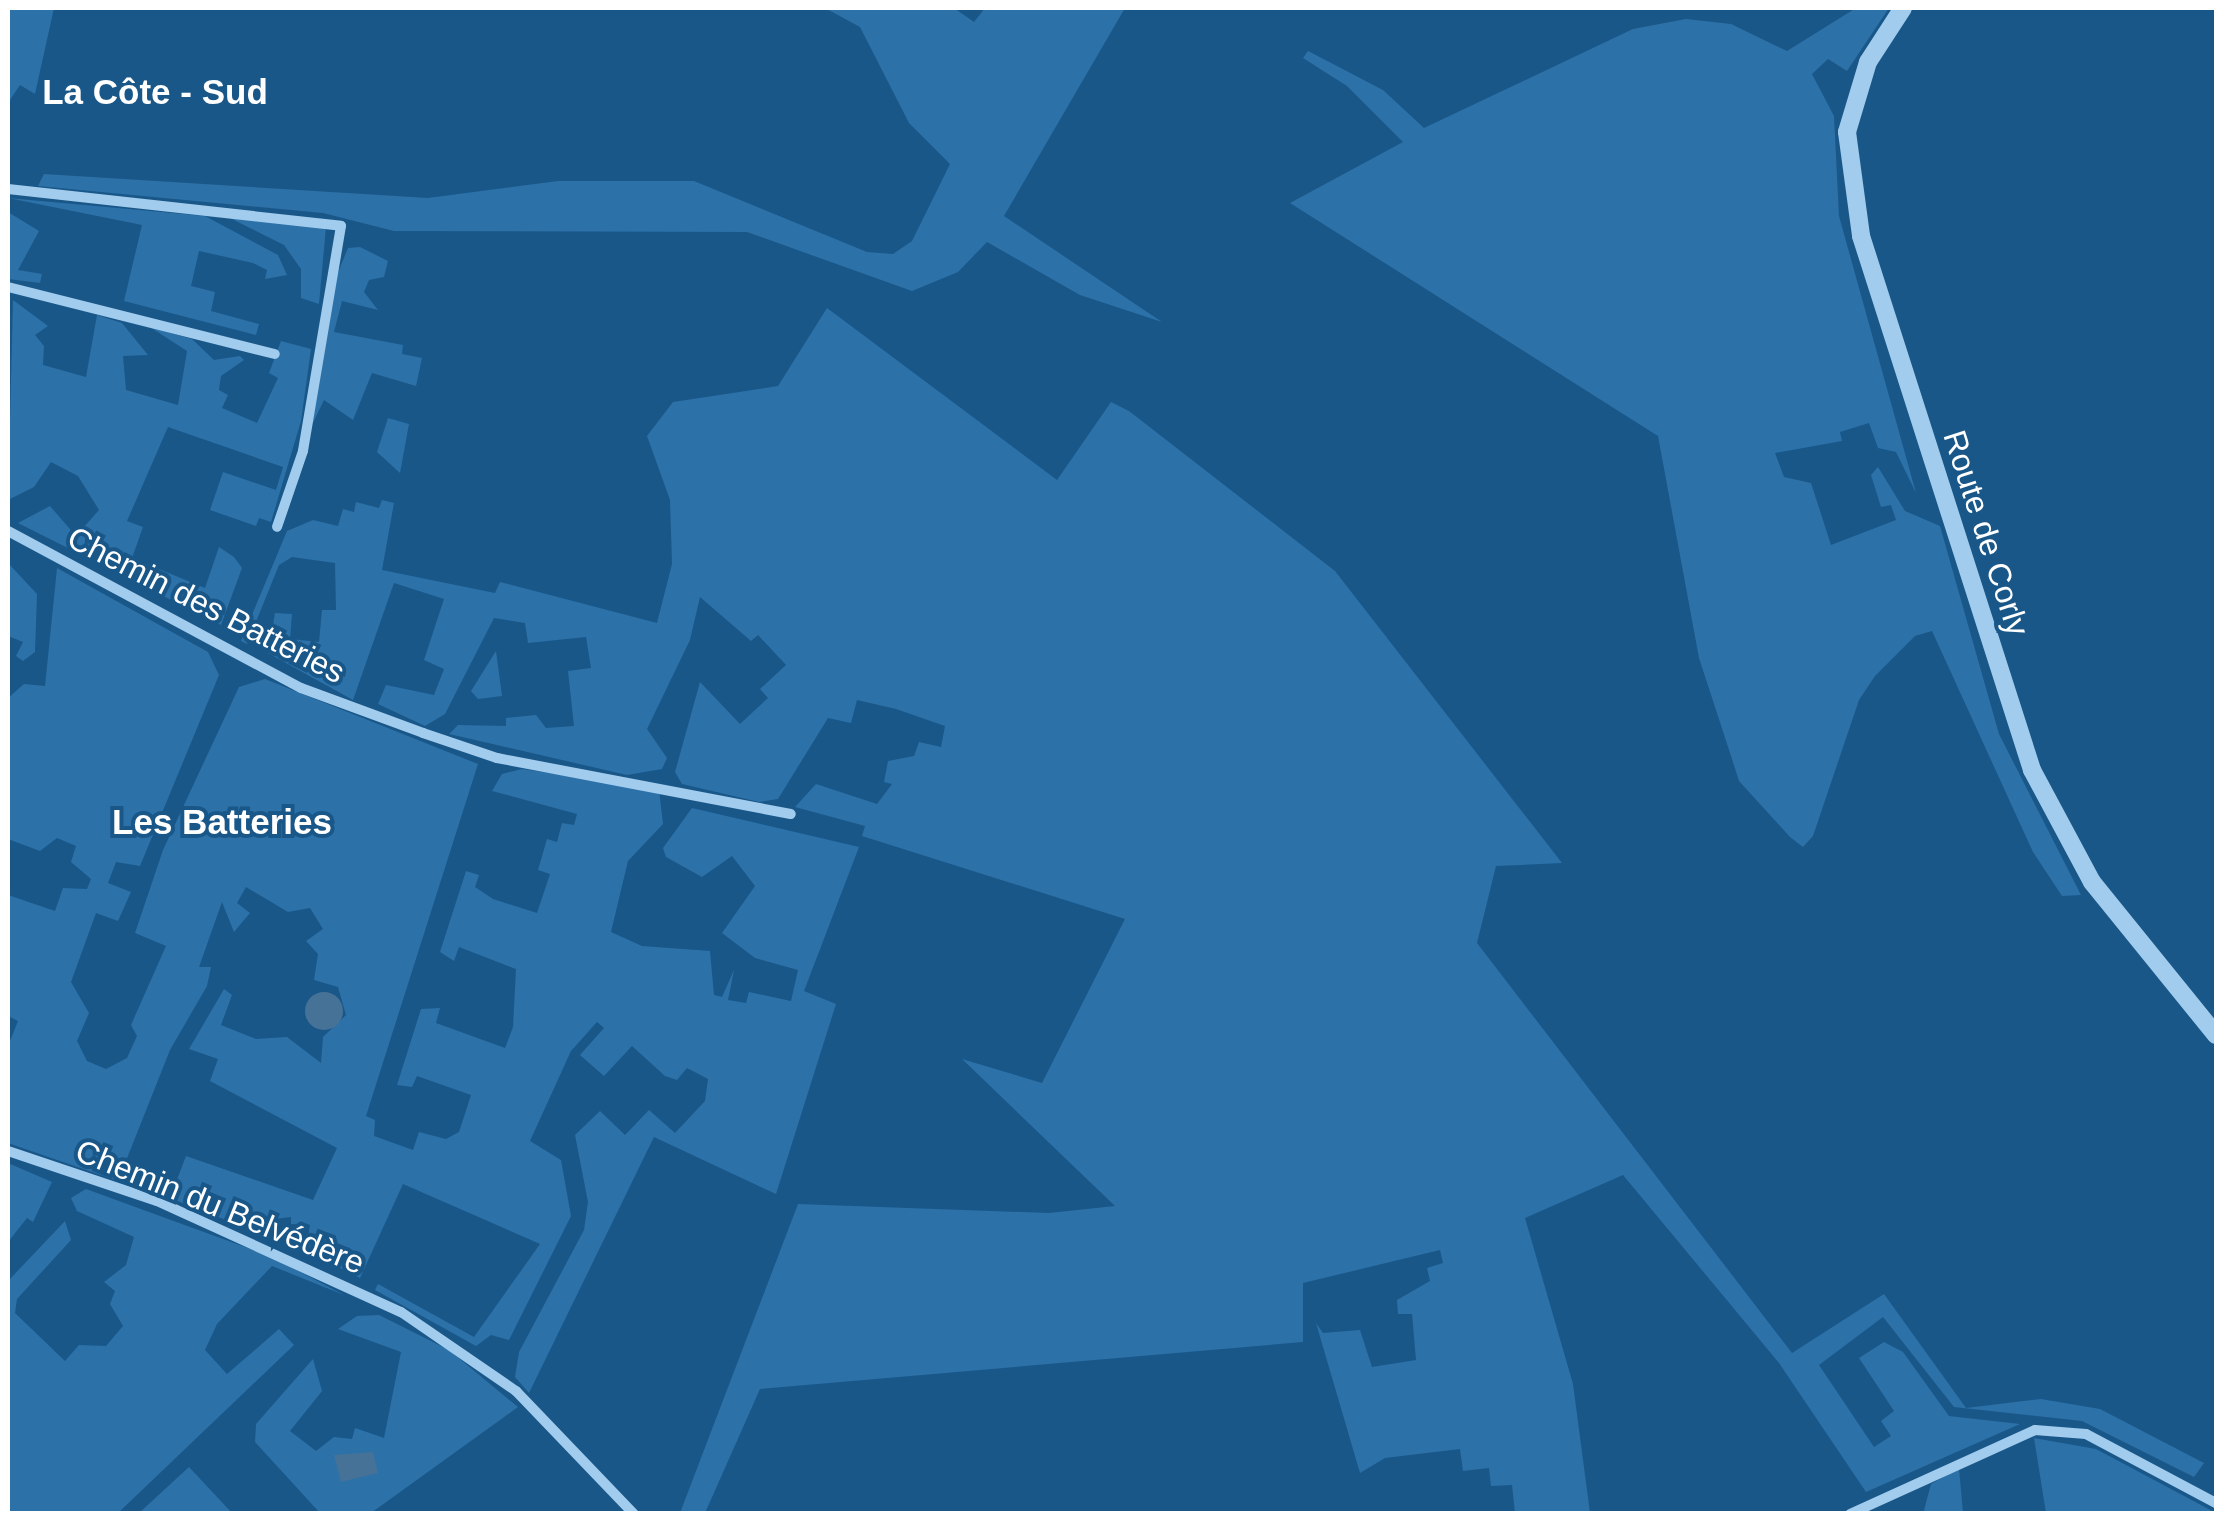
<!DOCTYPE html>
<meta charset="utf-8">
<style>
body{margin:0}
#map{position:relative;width:2224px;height:1521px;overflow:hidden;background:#195789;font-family:Arial,sans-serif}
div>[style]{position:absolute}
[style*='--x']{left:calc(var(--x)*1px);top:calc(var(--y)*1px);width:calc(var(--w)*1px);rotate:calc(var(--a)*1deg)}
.green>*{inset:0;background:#2c71a8}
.water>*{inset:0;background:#467297}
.round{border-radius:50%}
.minor>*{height:10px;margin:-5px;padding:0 5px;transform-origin:5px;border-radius:5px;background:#a2cced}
.tertiary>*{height:18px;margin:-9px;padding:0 9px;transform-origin:9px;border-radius:9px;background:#a2cced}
span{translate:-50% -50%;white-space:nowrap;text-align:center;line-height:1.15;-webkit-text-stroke:8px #195789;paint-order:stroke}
.street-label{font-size:32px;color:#fff}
.neighbourhood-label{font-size:35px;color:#fff;font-weight:700}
.frame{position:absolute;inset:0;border:10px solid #fff;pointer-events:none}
</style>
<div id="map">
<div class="green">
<i style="clip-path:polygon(8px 8px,54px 8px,35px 94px,20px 85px,8px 103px)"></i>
<i style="clip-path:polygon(825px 8px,954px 8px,974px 22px,985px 8px,1125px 8px,1004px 216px,1162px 322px,1080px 295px,987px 242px,958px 272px,912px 291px,747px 232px,394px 231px,323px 213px,38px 186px,44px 174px,428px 198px,558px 181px,694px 181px,867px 252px,893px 254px,912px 241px,950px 164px,909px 123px,860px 27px)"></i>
<i style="clip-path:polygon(1856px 8px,1889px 8px,1847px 71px,1828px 59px,1812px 74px,1834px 116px,1839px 216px,1916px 493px,1896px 452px,1878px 448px,1869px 423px,1840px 432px,1842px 441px,1775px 453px,1784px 477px,1811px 483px,1831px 545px,1896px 520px,1891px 505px,1881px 507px,1871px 475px,1878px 467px,1905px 511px,1940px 526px,1999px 734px,2081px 895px,2062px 896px,2033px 852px,1932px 631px,1915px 636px,1875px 676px,1859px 700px,1813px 836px,1803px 847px,1790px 837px,1739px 781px,1731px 756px,1699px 658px,1658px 436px,1290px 203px,1403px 142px,1347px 86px,1303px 58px,1308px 51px,1383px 90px,1424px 128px,1633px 29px,1686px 19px,1731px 24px,1787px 51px)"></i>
<i style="clip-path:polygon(8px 198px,205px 216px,278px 255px,287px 275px,265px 279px,267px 270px,253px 263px,199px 251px,191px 286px,215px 292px,211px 311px,259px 324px,256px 335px,124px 301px,142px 225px)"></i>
<i style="clip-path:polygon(8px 212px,39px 231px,18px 270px,42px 274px,40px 283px,8px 279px)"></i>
<i style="clip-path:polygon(224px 215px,326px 227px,319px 304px,301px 298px,301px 269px,284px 245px)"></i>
<i style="clip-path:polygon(360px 247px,388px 261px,384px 277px,369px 280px,364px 292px,378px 310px,342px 301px,334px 332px,403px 345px,402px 354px,422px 358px,416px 386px,372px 373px,353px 420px,324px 400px,312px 425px,337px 275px,348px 248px)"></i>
<i style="clip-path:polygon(13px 300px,48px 326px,35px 335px,44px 346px,43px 365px,86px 377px,97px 315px,122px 323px,148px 355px,123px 356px,126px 390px,178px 405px,187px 351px,150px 327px,192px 339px,214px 360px,240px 356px,244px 360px,221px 376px,219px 390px,228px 395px,222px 408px,257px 423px,278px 378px,269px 373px,281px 341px,311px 349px,301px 421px,271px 522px,259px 518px,256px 526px,210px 510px,223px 472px,276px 490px,283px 467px,168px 427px,127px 521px,143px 527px,132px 558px,205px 588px,219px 547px,234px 557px,242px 568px,221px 625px,18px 523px,50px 506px,76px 536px,99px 510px,78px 476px,51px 462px,34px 487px,8px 500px)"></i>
<i style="clip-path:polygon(827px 308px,1057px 480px,1111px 402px,1129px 411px,1335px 571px,1562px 863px,1496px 866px,1477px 943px,1792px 1353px,1884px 1294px,1966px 1408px,2041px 1399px,2100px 1409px,2204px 1463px,2194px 1477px,2082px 1421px,1954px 1407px,1883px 1317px,1819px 1365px,1874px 1447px,1891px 1436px,1881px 1421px,1894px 1411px,1859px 1358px,1884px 1342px,1903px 1352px,1949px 1416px,2020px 1424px,1866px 1492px,1779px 1363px,1623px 1175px,1525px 1218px,1573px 1384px,1590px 1513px,1515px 1513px,1512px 1485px,1491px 1486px,1489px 1468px,1463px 1471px,1460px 1449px,1385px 1458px,1360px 1473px,1316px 1323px,1323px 1333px,1360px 1330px,1372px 1367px,1416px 1360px,1412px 1314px,1398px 1314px,1397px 1300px,1430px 1281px,1427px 1268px,1443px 1263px,1440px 1250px,1303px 1283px,1303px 1342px,760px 1389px,705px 1513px,680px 1513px,798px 1204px,1049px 1213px,1115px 1206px,962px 1059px,1042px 1083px,1125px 919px,862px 836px,865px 826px,795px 807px,816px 784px,877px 804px,892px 784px,884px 782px,888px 761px,914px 756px,919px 742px,941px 747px,945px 726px,896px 709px,857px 700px,851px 723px,828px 718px,778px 799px,759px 802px,682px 784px,675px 772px,700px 682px,740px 724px,768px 698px,760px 689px,786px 665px,758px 635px,751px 641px,700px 597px,690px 640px,647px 729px,667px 758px,662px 769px,627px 775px,449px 734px,458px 725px,506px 726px,506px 718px,536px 715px,546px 728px,574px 726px,568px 671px,591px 668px,586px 637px,528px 643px,525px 623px,494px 618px,445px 714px,425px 726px,378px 704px,386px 685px,434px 695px,444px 669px,424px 660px,444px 599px,394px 583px,353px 700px,268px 653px,275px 613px,292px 614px,290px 639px,319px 642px,322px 610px,336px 610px,335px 563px,292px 557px,279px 565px,247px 644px,241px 641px,287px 531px,313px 520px,338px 526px,343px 509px,354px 512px,356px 502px,379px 508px,382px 500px,394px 503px,382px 570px,495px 593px,500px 582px,657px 623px,672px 564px,670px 500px,647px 436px,673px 402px,778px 386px)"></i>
<i style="clip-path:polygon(388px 418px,409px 424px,400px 473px,377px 452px)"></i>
<i style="clip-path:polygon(8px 563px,37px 594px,35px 652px,23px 661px,16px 656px,23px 642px,8px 636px)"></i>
<i style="clip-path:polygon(57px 568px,208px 652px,219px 675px,140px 866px,116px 862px,108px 883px,131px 892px,118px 921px,96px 913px,71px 982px,89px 1013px,77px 1041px,87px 1061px,106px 1069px,127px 1058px,137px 1036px,131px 1025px,166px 946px,135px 933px,163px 850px,239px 687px,265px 679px,478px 764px,366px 1116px,375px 1120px,374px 1136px,413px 1150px,419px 1132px,446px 1139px,459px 1132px,471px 1095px,417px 1076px,412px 1087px,397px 1085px,421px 1009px,440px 1008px,436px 1023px,505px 1048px,513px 1027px,516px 969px,459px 947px,454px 961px,440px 952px,466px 871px,479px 875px,475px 887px,493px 899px,537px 913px,550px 874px,538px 870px,547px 839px,557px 842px,562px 823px,574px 825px,577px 814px,492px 791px,502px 774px,522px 769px,659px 789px,663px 824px,628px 861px,611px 932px,642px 946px,710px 951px,714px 995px,722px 997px,734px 970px,728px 1000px,746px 1003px,749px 992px,791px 1001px,798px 970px,755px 958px,722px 933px,755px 886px,732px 856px,702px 877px,666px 857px,663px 848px,692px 808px,859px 847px,804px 991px,836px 1004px,776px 1194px,654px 1137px,529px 1393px,515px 1377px,519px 1352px,584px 1230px,588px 1202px,575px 1135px,600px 1111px,625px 1135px,649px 1110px,675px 1133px,705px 1101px,708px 1079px,687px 1068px,677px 1080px,665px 1076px,632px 1046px,604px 1076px,580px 1055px,604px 1028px,597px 1022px,571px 1051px,530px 1141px,561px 1160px,571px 1216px,509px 1340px,491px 1335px,476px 1346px,375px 1290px,378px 1284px,474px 1337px,540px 1244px,403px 1184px,360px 1278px,268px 1233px,308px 1237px,310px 1225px,291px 1224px,291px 1217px,236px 1224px,170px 1198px,186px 1156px,313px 1200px,337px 1148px,210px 1081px,218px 1059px,189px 1049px,224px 989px,232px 995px,221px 1025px,256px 1039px,287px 1037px,321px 1063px,323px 1037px,346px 1015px,338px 987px,314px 980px,318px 954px,306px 941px,323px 929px,310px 908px,288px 912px,246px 887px,237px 903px,250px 913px,234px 932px,222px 902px,199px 967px,211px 967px,207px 986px,170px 1050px,118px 1181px,8px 1143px,8px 1046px,18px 1021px,8px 1016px,8px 895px,55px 911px,63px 888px,87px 889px,91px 879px,71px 862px,76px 846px,57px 838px,40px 851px,8px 839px,8px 698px,24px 684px,45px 686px)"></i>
<i style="clip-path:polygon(496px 651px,502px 696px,478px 699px,471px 691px)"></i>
<i style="clip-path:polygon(8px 1163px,52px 1182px,33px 1222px,27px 1218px,8px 1242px)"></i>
<i style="clip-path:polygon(86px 1189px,270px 1256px,344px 1295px,272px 1266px,217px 1324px,205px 1350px,227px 1374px,279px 1329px,294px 1345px,118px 1513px,8px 1514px,8px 1281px,65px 1221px,71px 1240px,17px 1299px,15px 1313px,65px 1361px,79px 1345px,106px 1346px,123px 1326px,110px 1304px,115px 1291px,104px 1282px,126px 1265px,134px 1237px,77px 1211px,71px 1198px)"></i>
<i style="clip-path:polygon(379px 1315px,449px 1350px,518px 1407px,371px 1513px,320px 1513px,255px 1442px,256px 1424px,313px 1359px,322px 1391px,290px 1431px,316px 1451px,334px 1437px,352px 1439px,355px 1428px,384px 1438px,401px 1352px,338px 1329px,357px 1316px)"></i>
<i style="clip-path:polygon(2034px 1438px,2096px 1449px,2216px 1513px,2046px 1513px)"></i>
<i style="clip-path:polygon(189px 1467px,232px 1513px,139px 1513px)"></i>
<i style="clip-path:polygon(1959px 1468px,1963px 1513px,1923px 1514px,1931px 1484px)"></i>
</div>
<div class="water">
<i class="round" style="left:305px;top:992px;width:38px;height:38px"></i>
<i style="clip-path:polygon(373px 1452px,378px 1473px,341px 1482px,334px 1455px)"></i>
</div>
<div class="minor">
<i style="--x:8;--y:189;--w:335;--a:6.3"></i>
<i style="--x:341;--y:226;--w:228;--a:99.6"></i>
<i style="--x:303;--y:451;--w:80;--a:108.9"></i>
<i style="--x:8;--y:287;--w:275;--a:14.1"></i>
<i style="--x:8;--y:531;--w:332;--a:28.2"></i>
<i style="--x:301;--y:688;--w:130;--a:20.2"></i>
<i style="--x:423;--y:733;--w:78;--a:18.7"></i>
<i style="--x:497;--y:758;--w:299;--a:10.8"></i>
<i style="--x:8;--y:1151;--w:157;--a:18.6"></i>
<i style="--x:157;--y:1201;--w:268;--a:24.5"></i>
<i style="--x:401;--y:1312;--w:140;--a:34.5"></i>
<i style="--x:516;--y:1391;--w:170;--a:46.2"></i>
<i style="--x:1850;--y:1514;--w:203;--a:-24.4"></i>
<i style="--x:2035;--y:1430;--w:51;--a:4.5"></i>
<i style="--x:2086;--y:1434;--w:147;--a:28"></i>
</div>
<div class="tertiary">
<i style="--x:1903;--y:8;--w:64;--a:122.9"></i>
<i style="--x:1868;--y:62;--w:73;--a:106.7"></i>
<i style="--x:1847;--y:132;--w:105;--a:82.3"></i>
<i style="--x:1861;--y:236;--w:561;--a:72.24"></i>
<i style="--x:2032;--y:770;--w:127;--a:61.8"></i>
<i style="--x:2092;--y:882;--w:197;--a:51"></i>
</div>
<div class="street-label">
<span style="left:1986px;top:533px;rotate:72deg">Route de Corly</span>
<span style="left:206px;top:605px;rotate:27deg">Chemin des Batteries</span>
<span style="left:220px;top:1207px;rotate:22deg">Chemin du Belvédère</span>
</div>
<div class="neighbourhood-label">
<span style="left:155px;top:92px">La Côte - Sud</span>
<span style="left:222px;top:822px">Les Batteries</span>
</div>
<div class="frame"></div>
</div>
